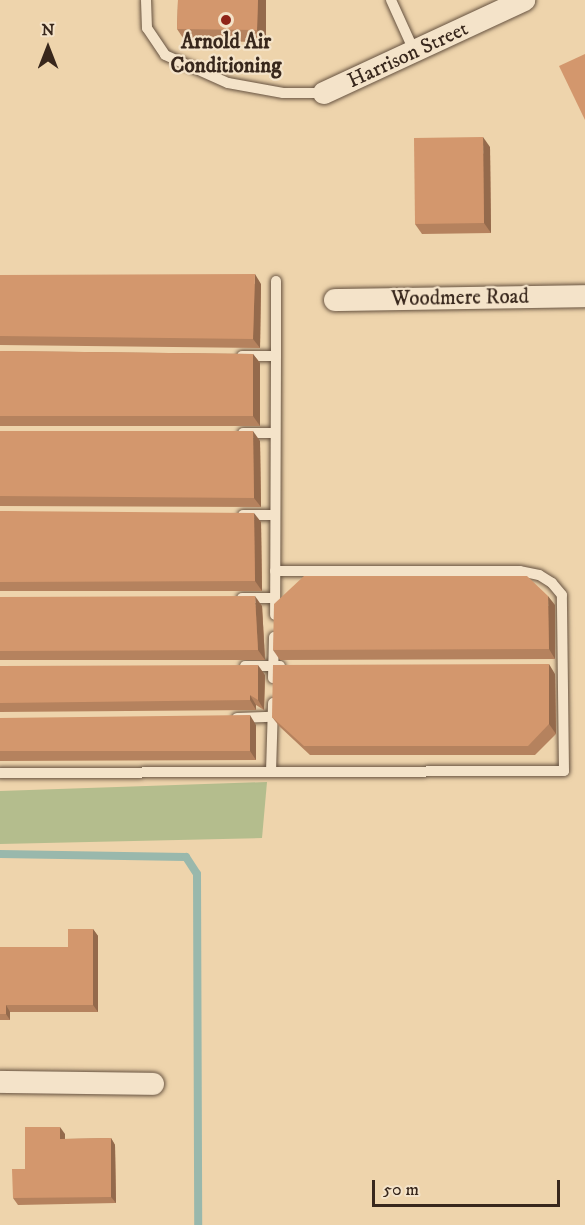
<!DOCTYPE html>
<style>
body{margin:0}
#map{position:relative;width:585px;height:1225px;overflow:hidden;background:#eed4ac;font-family:"IM FELL DW Pica",serif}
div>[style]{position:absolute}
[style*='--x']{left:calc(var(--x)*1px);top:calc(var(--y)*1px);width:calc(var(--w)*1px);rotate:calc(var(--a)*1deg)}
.green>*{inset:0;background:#b4bd8d}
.stream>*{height:8px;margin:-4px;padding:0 4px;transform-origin:4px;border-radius:4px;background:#99b8ac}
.roads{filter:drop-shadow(0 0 2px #665240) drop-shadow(0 0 2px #665240)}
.lane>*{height:10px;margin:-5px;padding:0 5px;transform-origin:5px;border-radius:5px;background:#f4e3c9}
.street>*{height:22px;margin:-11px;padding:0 11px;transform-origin:11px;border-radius:11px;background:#f4e3c9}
.wall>*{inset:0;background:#b5825e}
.shaded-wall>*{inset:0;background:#946a4c}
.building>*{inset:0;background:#d3976d}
.dots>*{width:16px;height:16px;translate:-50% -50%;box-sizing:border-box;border:3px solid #f4e3c9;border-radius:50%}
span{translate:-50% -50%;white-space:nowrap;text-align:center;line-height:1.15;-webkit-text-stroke:4.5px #f4e3c9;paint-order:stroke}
.poi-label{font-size:21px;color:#38271c;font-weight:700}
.street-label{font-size:21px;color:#38271c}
.north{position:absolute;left:18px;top:18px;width:60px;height:60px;-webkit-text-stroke:4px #f4e3c9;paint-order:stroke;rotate:0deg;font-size:16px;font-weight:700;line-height:24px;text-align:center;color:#38271c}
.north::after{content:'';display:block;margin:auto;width:21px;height:27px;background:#38271c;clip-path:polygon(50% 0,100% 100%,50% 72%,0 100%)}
.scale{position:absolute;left:372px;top:1180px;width:188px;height:27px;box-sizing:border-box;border:3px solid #38271c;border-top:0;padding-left:8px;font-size:18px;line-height:21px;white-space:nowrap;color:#38271c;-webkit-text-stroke:4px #f4e3c9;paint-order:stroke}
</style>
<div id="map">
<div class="green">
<i style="clip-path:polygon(267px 782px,262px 838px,0 844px,0 791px)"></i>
</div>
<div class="stream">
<i style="--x:0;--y:854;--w:186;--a:0.9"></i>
<i style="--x:186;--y:857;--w:20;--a:57"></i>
<i style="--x:197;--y:874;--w:351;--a:89.8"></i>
</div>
<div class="roads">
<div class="lane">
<i style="--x:146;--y:0;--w:28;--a:88"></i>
<i style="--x:147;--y:28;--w:32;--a:56"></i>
<i style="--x:165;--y:55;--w:69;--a:24"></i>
<i style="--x:228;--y:83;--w:56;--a:10.3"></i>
<i style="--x:283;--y:93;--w:41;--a:0"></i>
<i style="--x:391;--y:0;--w:58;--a:65.6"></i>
<i style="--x:276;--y:281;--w:75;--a:90"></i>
<i style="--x:242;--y:356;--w:34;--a:0"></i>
<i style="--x:276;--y:356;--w:259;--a:90.2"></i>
<i style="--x:243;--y:433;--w:32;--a:0"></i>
<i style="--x:243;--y:515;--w:32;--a:0"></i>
<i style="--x:242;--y:598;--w:33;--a:0"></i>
<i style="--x:245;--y:666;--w:35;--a:0"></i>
<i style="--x:273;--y:678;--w:41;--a:-88.6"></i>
<i style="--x:237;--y:718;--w:35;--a:-2"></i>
<i style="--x:271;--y:772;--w:69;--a:-88.3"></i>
<i style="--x:0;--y:773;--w:564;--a:-0.2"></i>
<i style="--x:564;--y:771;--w:176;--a:-90.7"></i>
<i style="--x:562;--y:595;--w:16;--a:-130"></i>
<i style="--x:552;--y:583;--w:15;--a:-148"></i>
<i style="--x:539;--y:575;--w:19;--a:-168"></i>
<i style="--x:520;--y:571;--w:245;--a:180"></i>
</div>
<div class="street">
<i style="--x:324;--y:93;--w:221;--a:-24.9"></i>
<i style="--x:335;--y:300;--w:250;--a:-0.9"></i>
<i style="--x:0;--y:1082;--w:153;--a:0.7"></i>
</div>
</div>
<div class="wall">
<i style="clip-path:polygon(178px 0,266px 0,266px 42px,185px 41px,177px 29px)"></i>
<i style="clip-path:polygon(490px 147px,491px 233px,422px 234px,415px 224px)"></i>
<i style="clip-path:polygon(0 275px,261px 284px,260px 348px,0 345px)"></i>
<i style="clip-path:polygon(0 351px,253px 354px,260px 363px,260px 426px,0 426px)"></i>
<i style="clip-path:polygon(0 431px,260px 441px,261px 507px,0 506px)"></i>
<i style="clip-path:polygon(0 511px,261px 522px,262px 591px,0 591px)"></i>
<i style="clip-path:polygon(0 597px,262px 606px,265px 660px,0 660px)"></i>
<i style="clip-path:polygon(555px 605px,555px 659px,280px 660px,273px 650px)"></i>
<i style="clip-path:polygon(0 666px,265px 675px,264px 710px,256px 705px,256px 710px,0 712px)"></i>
<i style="clip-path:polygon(555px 674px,556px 734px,535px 755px,310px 755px,279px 726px,272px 717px)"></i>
<i style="clip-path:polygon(0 718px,256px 725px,256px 760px,0 761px)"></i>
<i style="clip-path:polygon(93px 929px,98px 936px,98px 1012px,10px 1012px,10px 1020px,0 1020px,0 947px,68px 947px)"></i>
<i style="clip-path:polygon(65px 1134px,65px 1139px,111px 1138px,115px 1145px,116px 1203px,18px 1205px,13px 1198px,25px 1169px)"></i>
</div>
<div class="shaded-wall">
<i style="clip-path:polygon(258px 0,266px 0,266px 42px,257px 30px)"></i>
<i style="clip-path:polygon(483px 137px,490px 147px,491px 233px,484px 223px)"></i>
<i style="clip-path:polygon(255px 274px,261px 284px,260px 348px,253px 339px)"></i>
<i style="clip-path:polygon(253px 354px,260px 363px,260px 426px,253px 416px)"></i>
<i style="clip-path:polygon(253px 431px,260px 441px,261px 507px,254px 498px)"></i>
<i style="clip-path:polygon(254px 513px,261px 522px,262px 591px,255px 581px)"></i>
<i style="clip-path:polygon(255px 596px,262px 606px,265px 660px,258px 650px)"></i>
<i style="clip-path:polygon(548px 596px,555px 605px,555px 659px,549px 649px)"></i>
<i style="clip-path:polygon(549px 664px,555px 674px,556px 734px,549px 724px)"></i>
<i style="clip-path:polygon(258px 665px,265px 675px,264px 710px,258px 700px)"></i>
<i style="clip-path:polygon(250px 695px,256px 705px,256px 710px,250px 700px)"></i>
<i style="clip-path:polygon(250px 715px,256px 725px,256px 760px,250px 751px)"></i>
<i style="clip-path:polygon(93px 929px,98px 936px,98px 1012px,93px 1005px)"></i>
<i style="clip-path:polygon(6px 1005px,10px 1012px,10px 1020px,6px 1014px)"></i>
<i style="clip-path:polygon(60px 1127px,65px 1134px,65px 1146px,60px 1139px)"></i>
<i style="clip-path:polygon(111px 1138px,115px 1145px,116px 1203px,111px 1197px)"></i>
</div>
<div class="building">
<i style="clip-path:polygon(178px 0,258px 0,257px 30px,177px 29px)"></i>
<i style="clip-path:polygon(585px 54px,585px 120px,559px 66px)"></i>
<i style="clip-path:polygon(483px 137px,484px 223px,415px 224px,414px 138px)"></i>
<i style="clip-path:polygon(255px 274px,253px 339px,0 336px,0 275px)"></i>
<i style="clip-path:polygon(0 351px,253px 354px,253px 416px,0 416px)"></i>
<i style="clip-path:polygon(0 431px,253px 431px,254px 498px,0 496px)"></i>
<i style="clip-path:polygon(0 511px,254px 513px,255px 581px,0 582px)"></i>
<i style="clip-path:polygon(304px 576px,527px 576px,548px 596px,549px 649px,273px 650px,274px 604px)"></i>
<i style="clip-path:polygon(255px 596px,258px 650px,0 651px,0 597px)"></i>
<i style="clip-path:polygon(549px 664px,549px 724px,528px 746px,304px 746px,272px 717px,273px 665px)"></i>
<i style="clip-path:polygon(258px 665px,258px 700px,250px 695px,250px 700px,0 703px,0 666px)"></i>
<i style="clip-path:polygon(250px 715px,250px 751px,0 751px,0 718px)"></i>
<i style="clip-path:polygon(68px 929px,93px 929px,93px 1005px,6px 1005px,6px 1014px,0 1014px,0 947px,68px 947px)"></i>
<i style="clip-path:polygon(25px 1127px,60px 1127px,60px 1139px,111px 1138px,111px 1197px,13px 1198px,12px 1169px,25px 1169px)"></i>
</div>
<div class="dots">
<i style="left:226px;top:20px;background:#8f2418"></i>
</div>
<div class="poi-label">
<span style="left:226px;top:54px">Arnold Air<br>Conditioning</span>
</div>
<div class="street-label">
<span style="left:408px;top:55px;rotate:-25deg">Harrison Street</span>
<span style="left:460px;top:298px;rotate:-1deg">Woodmere Road</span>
</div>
<div class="north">N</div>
<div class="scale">50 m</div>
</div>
